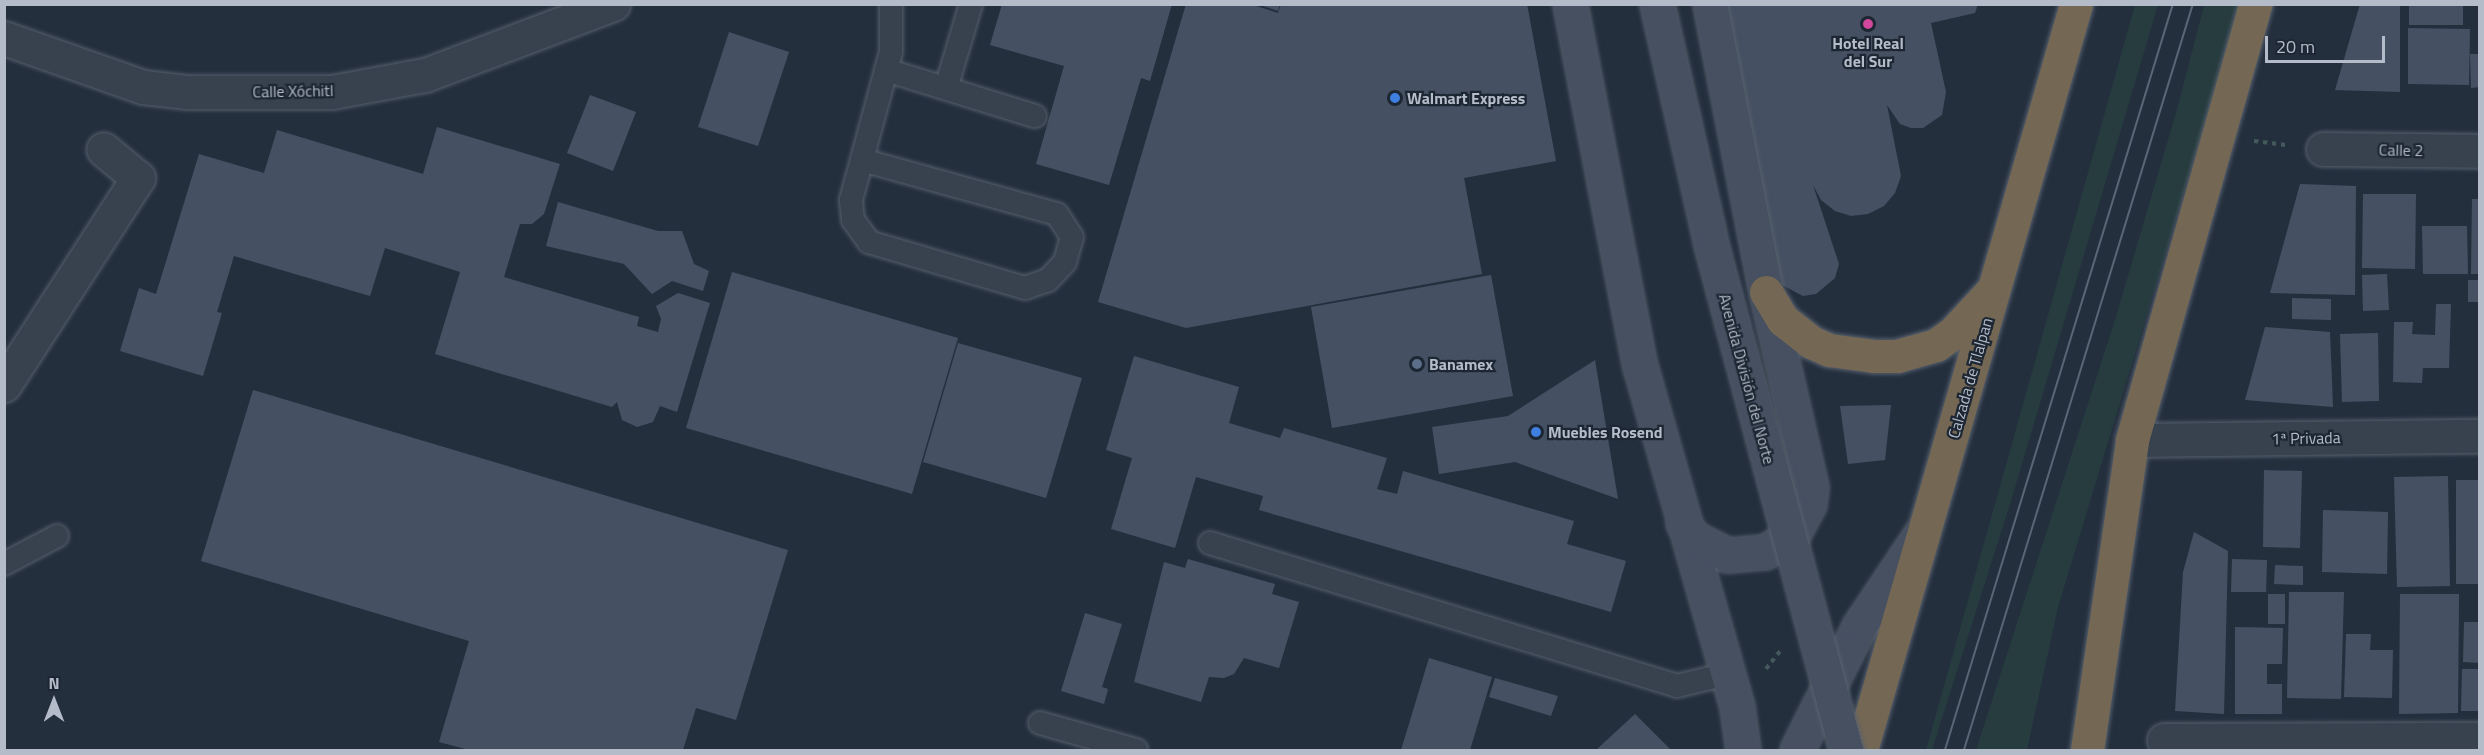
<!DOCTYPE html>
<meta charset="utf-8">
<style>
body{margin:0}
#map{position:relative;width:2484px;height:755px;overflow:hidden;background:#242f3e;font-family:"Titillium Web",sans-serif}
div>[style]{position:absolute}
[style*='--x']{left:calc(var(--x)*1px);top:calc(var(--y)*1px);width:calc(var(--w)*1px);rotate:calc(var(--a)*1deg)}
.green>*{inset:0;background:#263c3f}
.building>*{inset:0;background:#455162}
.path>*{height:4px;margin-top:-2px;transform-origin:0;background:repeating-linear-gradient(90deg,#44595c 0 4.5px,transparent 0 9px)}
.roads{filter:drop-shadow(0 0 2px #565f6c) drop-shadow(0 0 2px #565f6c)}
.lane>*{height:22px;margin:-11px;padding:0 11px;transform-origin:11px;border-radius:11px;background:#38414e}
.street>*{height:33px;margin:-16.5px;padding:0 16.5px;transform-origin:16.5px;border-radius:16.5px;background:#38414e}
.secondary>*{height:33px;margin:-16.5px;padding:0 16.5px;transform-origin:16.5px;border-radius:16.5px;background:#465061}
.highway>*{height:33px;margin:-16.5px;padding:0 16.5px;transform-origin:16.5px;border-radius:16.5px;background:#746855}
.tram>*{height:1.5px;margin:-0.75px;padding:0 0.75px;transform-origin:0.75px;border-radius:0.75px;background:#5a6575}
.bridges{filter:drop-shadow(0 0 2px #565f6c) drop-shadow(0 0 2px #565f6c)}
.secondary-bridge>*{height:33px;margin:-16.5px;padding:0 16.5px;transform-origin:16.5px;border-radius:16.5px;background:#465061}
.dots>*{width:16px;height:16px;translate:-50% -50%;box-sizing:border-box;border:3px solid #1d2633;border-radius:50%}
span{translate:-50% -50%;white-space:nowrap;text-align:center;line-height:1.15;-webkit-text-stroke:4.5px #1d2633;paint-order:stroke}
.poi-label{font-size:16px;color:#b4bcc9;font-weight:700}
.left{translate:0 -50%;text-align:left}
.street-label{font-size:16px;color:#b4bcc9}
.frame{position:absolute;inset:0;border:6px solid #b4bcc9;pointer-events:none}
.north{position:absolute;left:24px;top:671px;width:60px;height:60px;-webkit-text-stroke:4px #1d2633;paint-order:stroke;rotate:0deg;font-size:16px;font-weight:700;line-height:24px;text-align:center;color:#b4bcc9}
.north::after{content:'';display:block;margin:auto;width:21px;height:27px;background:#b4bcc9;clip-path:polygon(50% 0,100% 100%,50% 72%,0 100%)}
.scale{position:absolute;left:2265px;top:36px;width:120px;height:27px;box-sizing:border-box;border:3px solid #b4bcc9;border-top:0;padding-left:8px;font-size:18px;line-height:21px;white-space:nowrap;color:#b4bcc9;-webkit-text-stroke:4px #1d2633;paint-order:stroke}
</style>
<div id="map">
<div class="green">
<i style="clip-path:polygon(2135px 5px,2158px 5px,2011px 501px,1932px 750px,1926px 750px)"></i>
<i style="clip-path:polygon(2204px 5px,2241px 5px,2058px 607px,2027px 750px,1976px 750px,2115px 320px,2178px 106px)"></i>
</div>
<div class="building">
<i style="clip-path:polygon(1002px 4px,1172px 4px,1150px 81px,1141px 78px,1109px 185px,1036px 164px,1064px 66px,990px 45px)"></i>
<i style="clip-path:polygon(1186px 4px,1250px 4px,1278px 13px,1281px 4px,1527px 4px,1556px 161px,1464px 178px,1482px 274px,1186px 328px,1098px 302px)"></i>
<i style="clip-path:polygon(1258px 4px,1280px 4px,1278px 11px)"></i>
<i style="clip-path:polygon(1716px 4px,1978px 4px,1975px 13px,1931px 23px,1946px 92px,1942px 115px,1923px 128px,1911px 128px,1900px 124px,1887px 105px,1901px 176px,1895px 193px,1884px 206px,1868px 214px,1851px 216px,1835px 211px,1821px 200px,1813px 185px,1839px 264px,1835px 278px,1816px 294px,1803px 296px,1780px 284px)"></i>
<i style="clip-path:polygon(2360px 4px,2400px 4px,2400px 92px,2335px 90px)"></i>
<i style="clip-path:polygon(2409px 4px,2463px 4px,2463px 25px,2409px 25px)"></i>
<i style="clip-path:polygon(2408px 28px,2470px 29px,2469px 85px,2408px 84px)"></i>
<i style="clip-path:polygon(729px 32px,789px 52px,758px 146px,698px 127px)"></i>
<i style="clip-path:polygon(2470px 54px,2480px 54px,2480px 87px,2471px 88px)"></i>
<i style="clip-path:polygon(590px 95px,636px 112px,613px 171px,567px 153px)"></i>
<i style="clip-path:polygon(437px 127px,560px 164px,544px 214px,532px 224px,520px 224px,504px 277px,639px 317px,637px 326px,658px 332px,661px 319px,656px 306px,678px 293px,710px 303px,677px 412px,660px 406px,653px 422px,637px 427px,622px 420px,617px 402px,612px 407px,435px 354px,460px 272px,385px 248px,370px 296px,234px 256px,217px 312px,222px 313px,203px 376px,120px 351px,139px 288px,156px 294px,199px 154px,264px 173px,277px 130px,423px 174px)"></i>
<i style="clip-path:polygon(2300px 184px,2356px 186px,2355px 295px,2270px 293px)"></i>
<i style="clip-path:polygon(2363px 194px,2416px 194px,2415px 269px,2362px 268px)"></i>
<i style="clip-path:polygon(2472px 199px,2480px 199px,2480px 274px,2471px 274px)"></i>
<i style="clip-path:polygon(558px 202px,658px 231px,682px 231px,694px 264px,709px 271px,703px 291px,672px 281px,652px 294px,624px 264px,546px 246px)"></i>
<i style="clip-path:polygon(2422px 226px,2467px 226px,2468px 274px,2423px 274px)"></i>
<i style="clip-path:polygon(732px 272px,958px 338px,912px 494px,686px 428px)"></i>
<i style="clip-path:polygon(2387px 274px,2389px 310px,2363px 311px,2362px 275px)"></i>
<i style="clip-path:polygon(1491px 275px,1513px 396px,1332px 428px,1311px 307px)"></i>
<i style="clip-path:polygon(2468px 280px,2480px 280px,2480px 302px,2468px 302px)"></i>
<i style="clip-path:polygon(2292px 298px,2331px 299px,2331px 320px,2292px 319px)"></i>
<i style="clip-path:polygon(2436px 304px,2451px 304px,2449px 368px,2423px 368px,2422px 383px,2393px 382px,2394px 322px,2413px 322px,2412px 334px,2435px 335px)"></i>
<i style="clip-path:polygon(2265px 327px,2330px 332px,2333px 407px,2245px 400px)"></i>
<i style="clip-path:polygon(2378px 333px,2379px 401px,2342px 402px,2340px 334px)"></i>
<i style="clip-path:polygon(958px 343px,1082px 378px,1046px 498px,923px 462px)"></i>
<i style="clip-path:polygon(1134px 356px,1239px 387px,1229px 423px,1280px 438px,1284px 428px,1387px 458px,1377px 489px,1397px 494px,1403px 471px,1574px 521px,1567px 544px,1626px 561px,1611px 612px,1259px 510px,1263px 496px,1196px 477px,1175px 548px,1111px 529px,1132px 458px,1106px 450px)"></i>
<i style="clip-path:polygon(1595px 360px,1618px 499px,1515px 462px,1439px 474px,1432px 427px,1508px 416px)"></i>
<i style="clip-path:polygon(253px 390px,788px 550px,736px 720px,696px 708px,683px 750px,469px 750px,439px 742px,469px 641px,201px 561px)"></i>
<i style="clip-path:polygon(1891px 405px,1885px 460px,1848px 464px,1840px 406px)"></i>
<i style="clip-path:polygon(2264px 470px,2302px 471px,2300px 548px,2263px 547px)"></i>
<i style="clip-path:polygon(2448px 476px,2450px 586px,2397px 587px,2394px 477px)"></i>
<i style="clip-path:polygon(2456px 480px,2480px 480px,2480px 584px,2456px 584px)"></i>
<i style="clip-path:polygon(2323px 510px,2388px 512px,2387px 574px,2322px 572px)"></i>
<i style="clip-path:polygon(2194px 532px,2228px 551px,2224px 714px,2175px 711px,2183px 572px)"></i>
<i style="clip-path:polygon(1188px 559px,1275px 584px,1272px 594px,1299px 602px,1279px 668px,1244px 658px,1234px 674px,1224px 678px,1209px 677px,1201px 702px,1134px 682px,1164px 562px,1185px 568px)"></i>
<i style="clip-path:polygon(2232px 559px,2267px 560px,2266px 592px,2231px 592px)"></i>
<i style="clip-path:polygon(2275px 565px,2303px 566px,2303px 585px,2274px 584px)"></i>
<i style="clip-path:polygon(2289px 592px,2344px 592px,2341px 699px,2287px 698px)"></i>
<i style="clip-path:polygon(2268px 594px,2285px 594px,2285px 624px,2268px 624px)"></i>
<i style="clip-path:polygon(2400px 594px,2459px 594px,2458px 713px,2399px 714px)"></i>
<i style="clip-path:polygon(1085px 613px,1122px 624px,1102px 687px,1108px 689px,1104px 704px,1061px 691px)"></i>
<i style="clip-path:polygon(2464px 622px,2480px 622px,2480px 663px,2463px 662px)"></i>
<i style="clip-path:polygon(2235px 627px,2283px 628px,2282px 664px,2267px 664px,2267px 684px,2282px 684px,2282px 714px,2235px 714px)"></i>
<i style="clip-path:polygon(2346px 634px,2371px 634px,2370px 650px,2393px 650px,2392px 698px,2344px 697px)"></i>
<i style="clip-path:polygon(1429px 658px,1492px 677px,1470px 750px,1401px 750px)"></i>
<i style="clip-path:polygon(2462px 669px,2480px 669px,2480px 711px,2461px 711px)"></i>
<i style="clip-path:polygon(1495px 678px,1558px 696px,1551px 716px,1489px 697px)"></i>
<i style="clip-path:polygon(1635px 714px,1671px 750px,1596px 750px)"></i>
</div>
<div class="path">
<i style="--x:2254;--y:141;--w:32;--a:7"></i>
<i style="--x:1766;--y:669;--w:23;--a:-52"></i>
</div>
<div class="roads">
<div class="lane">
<i style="--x:886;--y:70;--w:156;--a:17.2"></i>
<i style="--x:946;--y:88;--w:88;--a:-73.4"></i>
<i style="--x:862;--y:160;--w:202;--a:15.5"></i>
<i style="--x:1057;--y:214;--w:27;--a:57"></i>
<i style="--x:1072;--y:237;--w:26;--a:106"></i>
<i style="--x:1065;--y:262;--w:25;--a:133"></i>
<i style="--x:1048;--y:280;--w:24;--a:161"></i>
<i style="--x:1025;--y:288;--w:163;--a:-163.6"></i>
<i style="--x:869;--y:242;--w:27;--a:-126"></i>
<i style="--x:853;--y:220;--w:20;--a:-96"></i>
<i style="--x:851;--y:200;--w:153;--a:-74.9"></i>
<i style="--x:891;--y:52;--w:48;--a:-90"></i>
<i style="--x:1210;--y:543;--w:488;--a:17"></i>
<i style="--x:1677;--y:686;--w:51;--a:-13.5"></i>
<i style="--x:4;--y:564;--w:60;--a:-27.8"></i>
<i style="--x:1040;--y:723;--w:100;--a:15.7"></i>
</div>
<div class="street">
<i style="--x:4;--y:38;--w:147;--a:19.4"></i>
<i style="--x:143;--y:87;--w:43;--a:6.6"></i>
<i style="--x:186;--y:92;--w:146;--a:0"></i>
<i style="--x:332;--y:92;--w:95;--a:-10.4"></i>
<i style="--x:425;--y:75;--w:201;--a:-20.7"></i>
<i style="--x:2323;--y:149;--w:157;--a:0.7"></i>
<i style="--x:4;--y:385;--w:247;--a:-57.1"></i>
<i style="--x:138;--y:178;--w:45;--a:-140.4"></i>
<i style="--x:2132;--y:440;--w:348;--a:-0.7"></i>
<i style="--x:2164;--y:740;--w:316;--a:-0.2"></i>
</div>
<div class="secondary">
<i style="--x:1570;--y:4;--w:369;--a:79.1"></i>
<i style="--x:1640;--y:366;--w:355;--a:74.1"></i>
<i style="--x:1737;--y:707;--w:43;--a:82.1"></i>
<i style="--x:1683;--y:523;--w:19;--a:54"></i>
<i style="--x:1694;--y:538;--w:38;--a:27"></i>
<i style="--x:1728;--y:555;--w:37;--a:-5"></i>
<i style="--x:1765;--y:552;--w:33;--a:-33"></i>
<i style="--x:1793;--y:534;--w:34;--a:-62"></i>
<i style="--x:1809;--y:504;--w:17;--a:-83"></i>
<i style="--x:1811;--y:487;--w:200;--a:-103"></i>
<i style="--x:1766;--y:292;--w:293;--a:-101"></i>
<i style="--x:1797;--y:750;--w:140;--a:-63.3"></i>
<i style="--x:1860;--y:625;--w:113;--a:-56.2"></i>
</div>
<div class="highway">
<i style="--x:1766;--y:292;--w:33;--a:59"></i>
<i style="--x:1783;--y:320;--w:36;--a:38"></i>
<i style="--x:1811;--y:342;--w:20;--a:24"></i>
<i style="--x:1829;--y:350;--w:45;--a:7.6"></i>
<i style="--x:1874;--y:356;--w:23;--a:0"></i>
<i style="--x:1897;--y:356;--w:41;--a:-15.8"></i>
<i style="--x:1936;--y:345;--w:19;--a:-35"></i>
<i style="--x:1952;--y:334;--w:57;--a:-47.1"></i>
<i style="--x:1861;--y:750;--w:776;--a:-73.92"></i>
<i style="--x:2087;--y:750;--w:313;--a:-81.7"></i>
<i style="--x:2132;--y:440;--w:453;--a:-74.2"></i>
</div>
</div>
<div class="tram">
<i style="--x:1945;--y:750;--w:780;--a:-73.01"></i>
<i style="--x:1964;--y:750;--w:780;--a:-72.94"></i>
</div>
<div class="bridges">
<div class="secondary-bridge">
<i style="--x:1657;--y:4;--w:250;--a:77.3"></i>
<i style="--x:1712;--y:248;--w:520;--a:75.05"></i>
</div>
</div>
<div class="dots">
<i style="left:1868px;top:24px;background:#d1479c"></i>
<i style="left:1395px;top:98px;background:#3f7fe0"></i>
<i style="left:1417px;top:364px;background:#5c6f8a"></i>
<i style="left:1536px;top:432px;background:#3f7fe0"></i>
</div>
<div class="poi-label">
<span style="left:1868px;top:52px">Hotel Real<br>del Sur</span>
<span class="left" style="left:1407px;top:98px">Walmart Express</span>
<span class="left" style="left:1429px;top:364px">Banamex</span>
<span class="left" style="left:1548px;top:432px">Muebles Rosend</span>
</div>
<div class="street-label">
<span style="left:293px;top:91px;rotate:-1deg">Calle Xóchitl</span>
<span style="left:2401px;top:150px;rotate:1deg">Calle 2</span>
<span style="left:1970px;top:378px;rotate:-74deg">Calzada de Tlalpan</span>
<span style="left:1747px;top:379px;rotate:75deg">Avenida División del Norte</span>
<span style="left:2306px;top:438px;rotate:-1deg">1ª Privada</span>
</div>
<div class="frame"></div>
<div class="north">N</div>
<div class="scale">20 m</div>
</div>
